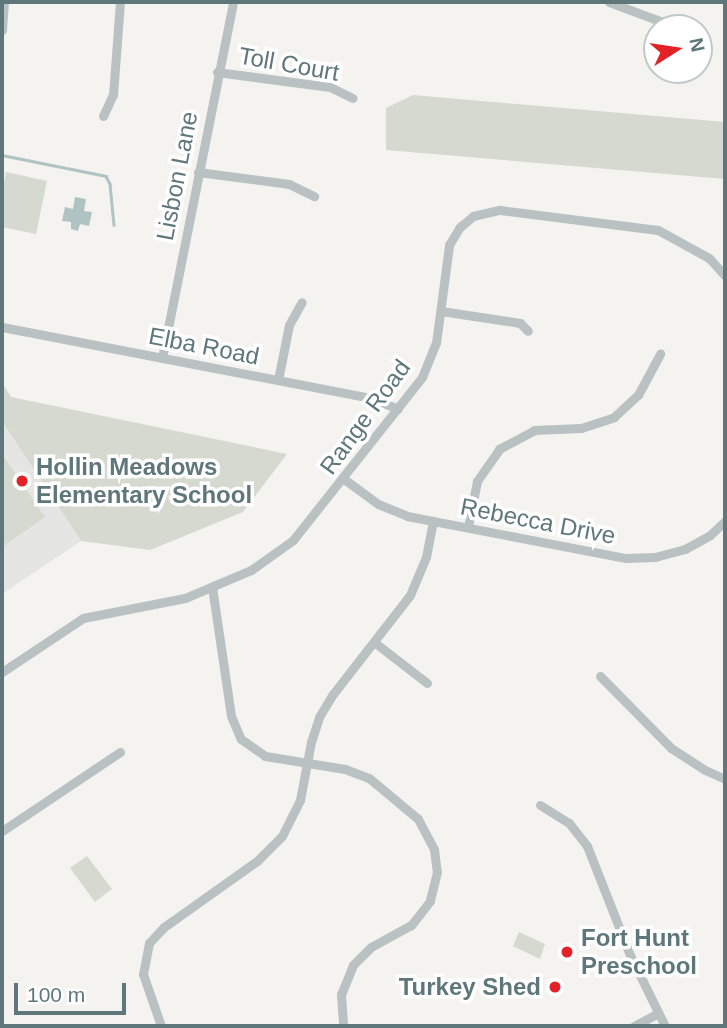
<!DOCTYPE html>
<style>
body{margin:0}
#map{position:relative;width:727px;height:1028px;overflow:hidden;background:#f4f3f0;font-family:Helvetica,sans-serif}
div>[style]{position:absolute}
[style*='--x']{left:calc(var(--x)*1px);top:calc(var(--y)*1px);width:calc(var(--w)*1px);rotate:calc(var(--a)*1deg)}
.built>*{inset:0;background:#e5e5e4}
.green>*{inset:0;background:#d5d9cf}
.water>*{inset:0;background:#b0c3c3}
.stream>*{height:2.5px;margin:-1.25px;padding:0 1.25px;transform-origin:1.25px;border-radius:1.25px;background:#b0c3c3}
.minor>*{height:9px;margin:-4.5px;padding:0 4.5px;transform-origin:4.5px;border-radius:4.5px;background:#bac1c3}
.dots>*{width:19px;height:19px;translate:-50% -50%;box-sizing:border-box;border:4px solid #fff;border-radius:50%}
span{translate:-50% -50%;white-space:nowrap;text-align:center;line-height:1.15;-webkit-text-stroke:7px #fff;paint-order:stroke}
.street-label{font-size:24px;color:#5f777b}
.poi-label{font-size:24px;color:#5f777b;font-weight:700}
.left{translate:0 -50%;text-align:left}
.right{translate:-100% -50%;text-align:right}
.frame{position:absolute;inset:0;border:4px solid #5f777b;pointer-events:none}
.north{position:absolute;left:643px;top:14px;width:70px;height:70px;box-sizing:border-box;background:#fff;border:2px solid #bfc9ca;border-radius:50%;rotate:78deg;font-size:19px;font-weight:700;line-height:28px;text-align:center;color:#5f777b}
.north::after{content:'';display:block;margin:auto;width:24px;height:32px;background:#e32126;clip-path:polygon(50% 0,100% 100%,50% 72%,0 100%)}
.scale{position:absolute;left:14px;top:983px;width:112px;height:32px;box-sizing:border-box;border:4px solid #5f777b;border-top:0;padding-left:9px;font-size:21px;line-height:24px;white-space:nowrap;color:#5f777b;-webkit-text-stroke:5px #fff;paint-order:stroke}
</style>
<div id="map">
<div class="built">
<i style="clip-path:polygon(2px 421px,81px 541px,2px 594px)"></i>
</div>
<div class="green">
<i style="clip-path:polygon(413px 95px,725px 122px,725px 179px,386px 150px,386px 108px)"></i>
<i style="clip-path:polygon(6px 172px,47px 181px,36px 234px,2px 227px,2px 194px)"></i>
<i style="clip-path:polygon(2px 383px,11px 397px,287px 454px,243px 512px,150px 550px,81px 541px,2px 421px)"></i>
<i style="clip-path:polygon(2px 454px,45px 517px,2px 547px)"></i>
<i style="clip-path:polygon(87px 856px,112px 889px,95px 902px,70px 868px)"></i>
<i style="clip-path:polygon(519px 932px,545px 944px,540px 959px,513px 946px)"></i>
</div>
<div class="water">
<i style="clip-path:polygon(75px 197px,86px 199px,84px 211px,92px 212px,89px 226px,80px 224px,78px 231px,71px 229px,71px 222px,62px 221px,65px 207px,73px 209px)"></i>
</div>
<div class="stream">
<i style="--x:2;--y:155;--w:106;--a:11.4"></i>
<i style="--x:106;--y:176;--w:9;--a:63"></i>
<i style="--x:110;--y:184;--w:41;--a:84.4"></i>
</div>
<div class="minor">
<i style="--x:609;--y:2;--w:63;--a:20.4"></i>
<i style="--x:2;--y:30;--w:28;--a:-86"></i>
<i style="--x:217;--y:72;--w:114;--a:7.6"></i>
<i style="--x:330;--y:87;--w:25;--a:26"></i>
<i style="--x:103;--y:116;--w:23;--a:-65"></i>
<i style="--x:113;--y:95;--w:93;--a:-85.7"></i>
<i style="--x:198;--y:172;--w:92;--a:7.5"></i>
<i style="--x:289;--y:184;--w:28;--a:26"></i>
<i style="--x:441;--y:311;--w:80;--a:8.6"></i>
<i style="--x:520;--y:323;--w:11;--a:45"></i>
<i style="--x:2;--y:327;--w:375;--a:10.9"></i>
<i style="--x:370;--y:398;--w:30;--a:21"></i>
<i style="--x:162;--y:358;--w:363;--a:-78.7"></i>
<i style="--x:278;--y:380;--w:56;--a:-78.7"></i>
<i style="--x:289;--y:325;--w:26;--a:-61"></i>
<i style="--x:344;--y:479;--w:42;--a:36.3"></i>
<i style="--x:378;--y:504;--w:31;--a:22"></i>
<i style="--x:407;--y:516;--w:223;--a:10.9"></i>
<i style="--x:626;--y:558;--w:29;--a:-2"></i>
<i style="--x:655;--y:557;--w:31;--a:-15"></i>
<i style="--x:685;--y:549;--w:29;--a:-29"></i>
<i style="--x:710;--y:535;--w:21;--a:-43"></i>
<i style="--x:468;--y:527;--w:47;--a:-78.9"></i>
<i style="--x:477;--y:481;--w:39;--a:-55"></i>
<i style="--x:499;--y:449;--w:40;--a:-28"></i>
<i style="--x:534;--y:430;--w:47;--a:-2.4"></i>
<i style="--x:581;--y:428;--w:35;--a:-18"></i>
<i style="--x:614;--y:417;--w:33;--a:-43"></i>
<i style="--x:638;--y:395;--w:47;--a:-61.8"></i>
<i style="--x:212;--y:587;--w:130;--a:81.6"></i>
<i style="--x:231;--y:716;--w:25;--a:67"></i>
<i style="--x:241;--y:739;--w:29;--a:35"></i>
<i style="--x:265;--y:756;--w:81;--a:9.2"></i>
<i style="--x:345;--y:769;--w:26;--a:21"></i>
<i style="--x:369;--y:778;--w:64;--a:39.9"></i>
<i style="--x:418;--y:819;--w:34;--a:62"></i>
<i style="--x:434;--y:849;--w:23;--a:83"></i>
<i style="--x:437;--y:872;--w:30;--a:104"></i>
<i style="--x:430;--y:901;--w:31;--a:128"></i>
<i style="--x:411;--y:925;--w:46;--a:151.2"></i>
<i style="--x:371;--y:947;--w:25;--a:135"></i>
<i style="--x:353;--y:965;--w:31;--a:112"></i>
<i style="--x:341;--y:994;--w:32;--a:86"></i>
<i style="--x:374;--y:642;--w:67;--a:37.7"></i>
<i style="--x:2;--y:672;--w:97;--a:-33.7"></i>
<i style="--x:83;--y:618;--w:104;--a:-11.1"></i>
<i style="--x:185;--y:598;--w:72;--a:-23"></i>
<i style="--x:251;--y:570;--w:52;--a:-35.5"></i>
<i style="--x:293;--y:540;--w:208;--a:-51.6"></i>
<i style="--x:422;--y:377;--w:37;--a:-68"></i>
<i style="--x:436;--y:343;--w:99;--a:-82.4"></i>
<i style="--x:449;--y:245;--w:21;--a:-59"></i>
<i style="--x:460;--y:227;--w:17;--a:-40"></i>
<i style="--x:473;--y:216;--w:28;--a:-13"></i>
<i style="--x:500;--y:210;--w:159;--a:7.2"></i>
<i style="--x:658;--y:230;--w:58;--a:28.8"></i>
<i style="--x:709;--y:258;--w:24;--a:48"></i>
<i style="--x:600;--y:676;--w:101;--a:45.4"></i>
<i style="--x:671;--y:748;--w:40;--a:32.9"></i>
<i style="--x:705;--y:770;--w:22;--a:24"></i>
<i style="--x:540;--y:805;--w:34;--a:32"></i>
<i style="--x:569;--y:823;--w:29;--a:52"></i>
<i style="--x:587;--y:846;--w:117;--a:68.5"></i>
<i style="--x:630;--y:955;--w:79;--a:63.8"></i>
<i style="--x:2;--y:831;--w:142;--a:-33.8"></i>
<i style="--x:161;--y:1026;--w:55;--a:-109.1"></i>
<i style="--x:143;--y:974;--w:32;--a:-79"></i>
<i style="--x:149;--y:943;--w:22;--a:-47"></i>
<i style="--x:164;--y:927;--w:114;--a:-35.4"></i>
<i style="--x:257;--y:861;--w:35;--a:-45"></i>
<i style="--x:282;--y:836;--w:40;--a:-63.4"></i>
<i style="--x:300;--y:800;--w:59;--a:-79.3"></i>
<i style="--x:311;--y:742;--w:26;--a:-72"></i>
<i style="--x:319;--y:717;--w:27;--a:-59"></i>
<i style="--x:333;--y:694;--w:125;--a:-52.1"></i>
<i style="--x:410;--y:595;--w:41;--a:-67.2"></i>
<i style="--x:426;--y:557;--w:37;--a:-79"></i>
<i style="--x:634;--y:1026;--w:27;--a:-28"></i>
</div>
<div class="dots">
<i style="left:22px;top:481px;background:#e32126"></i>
<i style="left:567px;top:952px;background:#e32126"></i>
<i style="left:555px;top:987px;background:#e32126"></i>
</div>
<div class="street-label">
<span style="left:289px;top:64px;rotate:10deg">Toll Court</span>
<span style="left:177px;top:176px;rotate:-79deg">Lisbon Lane</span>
<span style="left:204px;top:346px;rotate:11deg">Elba Road</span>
<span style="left:365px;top:417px;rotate:-54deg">Range Road</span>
<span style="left:538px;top:521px;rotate:11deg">Rebecca Drive</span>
</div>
<div class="poi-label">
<span class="left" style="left:36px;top:481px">Hollin Meadows<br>Elementary School</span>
<span class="left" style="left:581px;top:952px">Fort Hunt<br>Preschool</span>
<span class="right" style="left:541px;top:987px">Turkey Shed</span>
</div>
<div class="frame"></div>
<div class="north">N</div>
<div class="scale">100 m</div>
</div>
